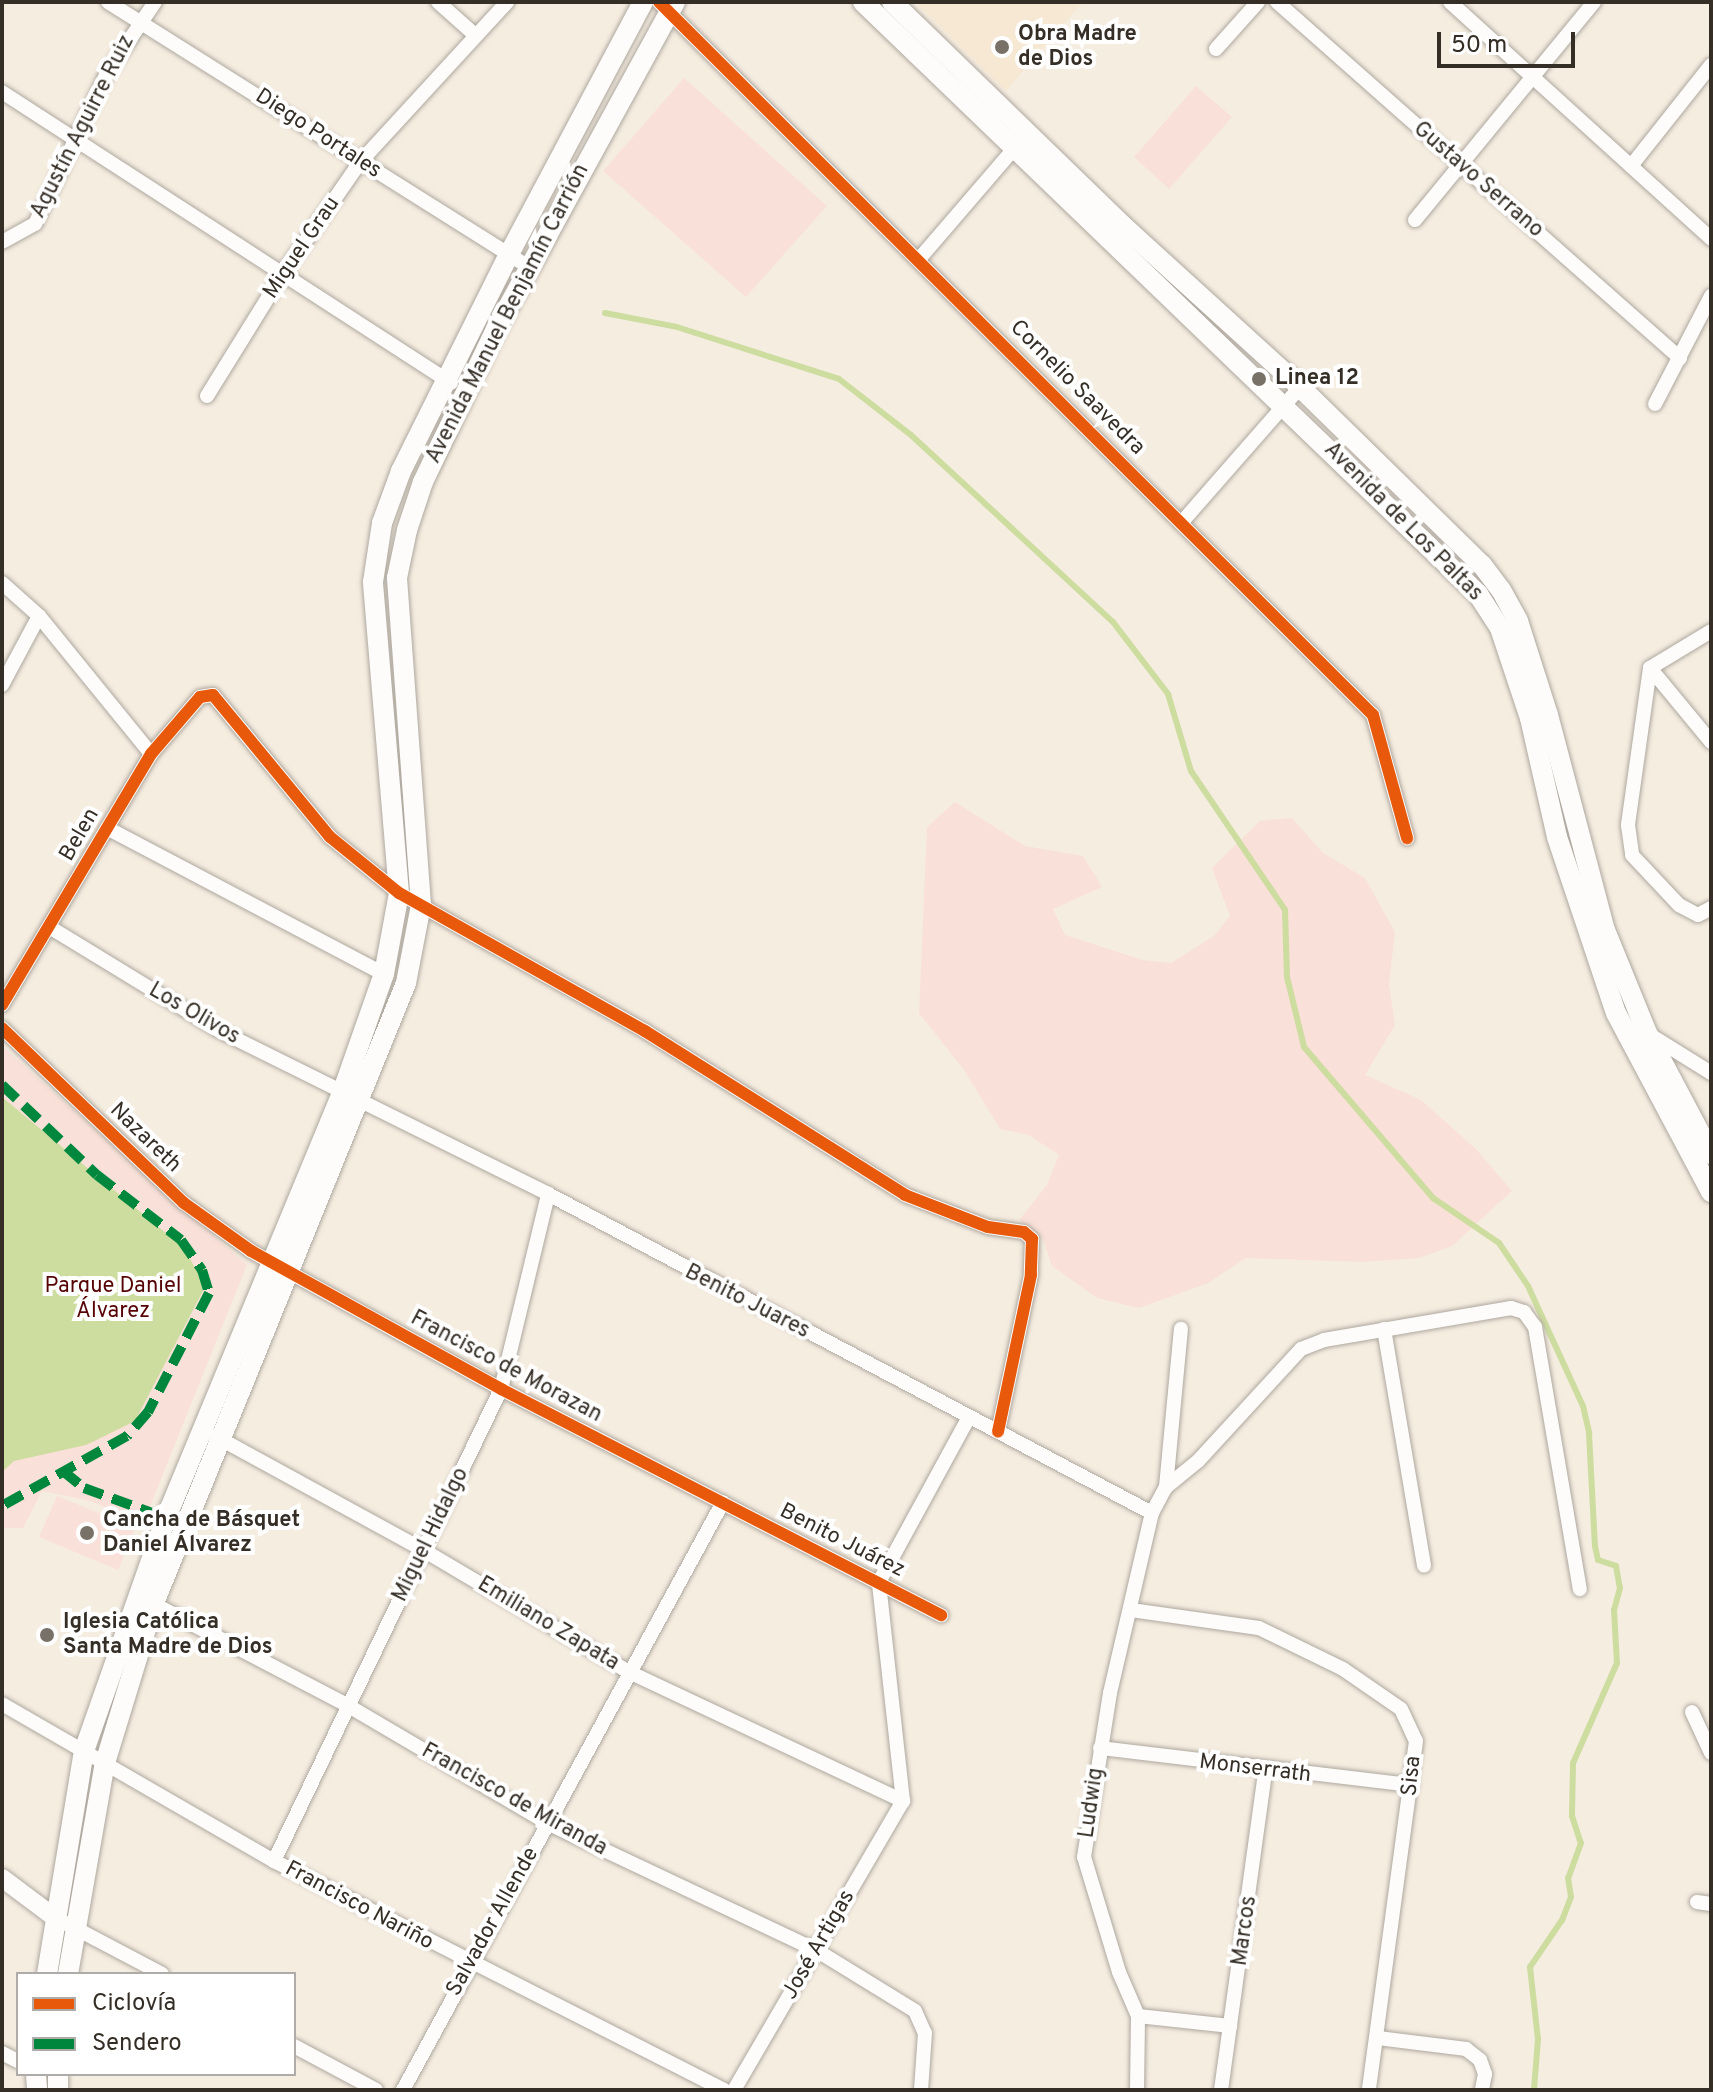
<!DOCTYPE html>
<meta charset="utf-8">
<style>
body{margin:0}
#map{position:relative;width:1713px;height:2092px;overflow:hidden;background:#f6ede1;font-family:Overpass,sans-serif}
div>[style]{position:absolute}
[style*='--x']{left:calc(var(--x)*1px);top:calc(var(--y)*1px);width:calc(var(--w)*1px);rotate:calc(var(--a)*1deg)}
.built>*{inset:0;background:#f7e8d3}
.green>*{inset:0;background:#f9e0d8}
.water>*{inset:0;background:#cddc9f}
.stream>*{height:6px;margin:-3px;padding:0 3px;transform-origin:3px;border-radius:3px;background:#cddc9f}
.roads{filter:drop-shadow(0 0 2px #aea89f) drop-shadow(0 0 2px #aea89f)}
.minor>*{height:14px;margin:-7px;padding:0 7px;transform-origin:7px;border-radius:7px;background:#fefcfa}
.tertiary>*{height:18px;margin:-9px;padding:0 9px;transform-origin:9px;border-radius:9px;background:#fefcfa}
.secondary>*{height:20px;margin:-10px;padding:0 10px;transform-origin:10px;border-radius:10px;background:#fefcfa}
.quiet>*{height:10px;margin-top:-5px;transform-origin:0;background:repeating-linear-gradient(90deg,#00873e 0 20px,transparent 0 30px)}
.cycleway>*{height:12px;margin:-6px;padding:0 6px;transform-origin:6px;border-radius:6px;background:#e8590c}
.dots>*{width:22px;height:22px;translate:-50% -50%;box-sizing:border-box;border:4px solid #fff;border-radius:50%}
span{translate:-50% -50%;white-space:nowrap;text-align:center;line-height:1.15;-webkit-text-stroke:8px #fff;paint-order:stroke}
.poi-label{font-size:22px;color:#342e26;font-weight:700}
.left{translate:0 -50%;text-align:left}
.street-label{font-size:22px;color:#342e26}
.park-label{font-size:22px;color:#550304}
.frame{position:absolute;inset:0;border:4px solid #342e26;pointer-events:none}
.legend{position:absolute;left:16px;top:1972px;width:280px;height:104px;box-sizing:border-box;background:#fff;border:2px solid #aeaba8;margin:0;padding:10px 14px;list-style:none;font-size:24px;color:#342e26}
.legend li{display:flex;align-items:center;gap:16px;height:40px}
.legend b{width:40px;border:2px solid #aeaba8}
.scale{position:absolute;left:1437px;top:32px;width:138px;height:36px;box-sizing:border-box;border:4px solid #342e26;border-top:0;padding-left:10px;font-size:24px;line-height:28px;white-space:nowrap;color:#342e26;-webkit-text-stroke:6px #fff;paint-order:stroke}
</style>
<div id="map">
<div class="built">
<i style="clip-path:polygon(915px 2px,1083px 2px,1006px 91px)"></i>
</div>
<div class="green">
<i style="clip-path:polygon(684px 78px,827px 206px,746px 297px,603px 171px)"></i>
<i style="clip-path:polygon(1196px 86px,1232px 117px,1169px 189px,1134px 157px)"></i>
<i style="clip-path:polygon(955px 802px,1025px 846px,1083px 856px,1102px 887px,1053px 909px,1065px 935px,1143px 960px,1171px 963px,1214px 936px,1230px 916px,1212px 868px,1260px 821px,1292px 818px,1323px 853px,1365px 878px,1395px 932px,1389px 984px,1395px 1025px,1365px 1075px,1421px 1100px,1476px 1149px,1512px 1191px,1452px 1246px,1419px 1258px,1361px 1262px,1246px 1258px,1208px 1283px,1139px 1308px,1097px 1298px,1052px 1266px,1043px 1239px,1019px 1220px,1047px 1185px,1059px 1155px,1029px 1135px,1000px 1129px,964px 1070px,919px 1013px,927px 827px)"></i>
<i style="clip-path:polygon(2px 1046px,247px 1265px,143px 1524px,91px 1501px,42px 1491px,23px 1528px,2px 1528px)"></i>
<i style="clip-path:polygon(57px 1496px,135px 1528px,118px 1570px,39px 1537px)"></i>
</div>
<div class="water">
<i style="clip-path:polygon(2px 1097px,185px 1249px,205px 1287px,135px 1421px,86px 1445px,14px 1461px,2px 1472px)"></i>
</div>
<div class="stream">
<i style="--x:605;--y:313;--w:73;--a:11"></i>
<i style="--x:677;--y:327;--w:170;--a:17.8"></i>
<i style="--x:839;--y:379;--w:91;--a:37.9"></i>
<i style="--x:911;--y:435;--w:275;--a:42.8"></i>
<i style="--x:1113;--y:622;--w:91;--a:52.6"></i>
<i style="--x:1168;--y:694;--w:80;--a:73.4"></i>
<i style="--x:1191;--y:771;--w:168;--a:55.9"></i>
<i style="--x:1285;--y:910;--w:67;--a:88.3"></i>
<i style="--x:1287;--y:977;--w:72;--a:76.3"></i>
<i style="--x:1304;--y:1047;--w:199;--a:49.5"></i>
<i style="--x:1433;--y:1198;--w:80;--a:34.3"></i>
<i style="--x:1499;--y:1243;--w:52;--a:56"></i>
<i style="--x:1528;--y:1286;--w:132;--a:65.4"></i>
<i style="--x:1583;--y:1406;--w:28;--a:77"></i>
<i style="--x:1589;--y:1433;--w:113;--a:87"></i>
<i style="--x:1595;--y:1546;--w:14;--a:78"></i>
<i style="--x:1598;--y:1560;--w:19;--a:18"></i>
<i style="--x:1616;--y:1566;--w:22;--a:80"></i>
<i style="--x:1620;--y:1588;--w:23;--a:105"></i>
<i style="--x:1614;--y:1610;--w:53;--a:86.8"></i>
<i style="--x:1617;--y:1663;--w:109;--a:113.7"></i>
<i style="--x:1573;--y:1763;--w:53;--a:91.1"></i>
<i style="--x:1572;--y:1816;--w:28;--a:72"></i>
<i style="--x:1581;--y:1843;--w:37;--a:110"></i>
<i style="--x:1568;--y:1878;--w:19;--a:81"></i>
<i style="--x:1571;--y:1897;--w:25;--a:111"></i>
<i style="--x:1562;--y:1920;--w:57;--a:124.2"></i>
<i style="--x:1530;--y:1967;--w:72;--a:83.7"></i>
<i style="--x:1538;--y:2039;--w:51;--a:94.5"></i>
</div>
<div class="roads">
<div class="minor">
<i style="--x:108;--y:2;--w:497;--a:32.2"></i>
<i style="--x:438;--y:2;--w:50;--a:41.7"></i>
<i style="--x:659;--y:2;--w:1009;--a:44.96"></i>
<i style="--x:1373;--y:715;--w:128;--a:74.5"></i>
<i style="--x:1277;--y:2;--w:538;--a:41.46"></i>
<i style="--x:1450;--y:2;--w:353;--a:42.2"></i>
<i style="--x:1216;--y:49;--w:63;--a:-48.2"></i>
<i style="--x:2;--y:92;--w:535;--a:32.95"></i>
<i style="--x:1631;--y:166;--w:129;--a:-51.6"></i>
<i style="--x:1415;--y:220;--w:282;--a:-50.6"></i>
<i style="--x:2;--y:242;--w:38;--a:-29"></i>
<i style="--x:35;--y:224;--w:165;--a:-64.5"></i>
<i style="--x:106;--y:75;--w:88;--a:-56.1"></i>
<i style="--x:920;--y:258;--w:152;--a:-49.3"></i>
<i style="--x:207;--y:396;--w:146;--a:-58.2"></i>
<i style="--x:284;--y:272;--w:135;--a:-55.3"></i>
<i style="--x:361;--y:161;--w:216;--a:-47.4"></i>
<i style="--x:1655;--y:404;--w:122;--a:-62.6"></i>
<i style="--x:1182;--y:522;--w:179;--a:-48.8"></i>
<i style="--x:2;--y:583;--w:50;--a:41.7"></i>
<i style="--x:39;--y:616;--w:178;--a:50.9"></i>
<i style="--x:1650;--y:668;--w:159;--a:98"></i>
<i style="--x:1628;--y:825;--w:30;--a:82"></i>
<i style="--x:1632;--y:855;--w:69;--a:46.8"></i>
<i style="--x:1679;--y:905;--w:21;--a:28"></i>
<i style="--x:1698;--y:915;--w:15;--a:-28"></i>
<i style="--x:1650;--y:668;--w:96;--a:50.5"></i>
<i style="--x:1650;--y:668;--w:71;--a:-31.2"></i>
<i style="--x:2;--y:685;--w:78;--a:-61.8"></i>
<i style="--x:107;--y:828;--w:313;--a:27.8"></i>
<i style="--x:51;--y:928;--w:196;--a:31.4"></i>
<i style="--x:218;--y:1030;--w:369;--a:26.4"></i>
<i style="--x:548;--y:1194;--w:683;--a:27.84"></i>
<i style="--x:2;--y:1005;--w:292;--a:-59.3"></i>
<i style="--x:151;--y:754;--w:75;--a:-49.3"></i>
<i style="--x:200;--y:697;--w:13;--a:-9"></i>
<i style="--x:213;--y:695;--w:184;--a:50.5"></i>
<i style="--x:330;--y:837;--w:89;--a:39.1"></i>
<i style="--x:399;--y:893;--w:282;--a:29.3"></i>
<i style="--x:645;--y:1031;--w:307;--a:32.2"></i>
<i style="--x:905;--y:1195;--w:89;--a:21.1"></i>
<i style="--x:988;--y:1227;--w:36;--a:8"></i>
<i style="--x:1024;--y:1232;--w:11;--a:41"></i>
<i style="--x:1032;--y:1239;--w:36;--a:92"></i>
<i style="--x:1031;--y:1275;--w:160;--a:101.9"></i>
<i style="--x:2;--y:1028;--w:252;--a:43.9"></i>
<i style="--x:184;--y:1203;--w:82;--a:35.6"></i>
<i style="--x:251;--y:1251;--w:286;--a:28.9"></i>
<i style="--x:501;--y:1389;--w:495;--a:27.2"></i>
<i style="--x:1650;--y:1035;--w:72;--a:31.9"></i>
<i style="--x:1384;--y:1329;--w:240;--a:80.4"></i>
<i style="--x:215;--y:1436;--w:239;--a:28.7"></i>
<i style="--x:425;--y:1551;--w:237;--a:30.7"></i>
<i style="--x:629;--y:1672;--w:303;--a:25.2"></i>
<i style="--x:1166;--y:1487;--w:41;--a:-39.1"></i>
<i style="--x:1198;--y:1461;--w:152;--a:-47.4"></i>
<i style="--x:1301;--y:1349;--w:25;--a:-21"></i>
<i style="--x:1324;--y:1340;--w:190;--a:-9.7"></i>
<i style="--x:1511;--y:1308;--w:14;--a:17"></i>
<i style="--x:1524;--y:1312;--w:19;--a:54"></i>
<i style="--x:1535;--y:1327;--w:266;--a:80.3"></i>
<i style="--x:148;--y:1601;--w:225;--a:27.6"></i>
<i style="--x:347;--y:1705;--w:232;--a:30.5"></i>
<i style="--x:547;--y:1823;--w:297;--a:25.3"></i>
<i style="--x:816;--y:1950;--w:116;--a:31.6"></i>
<i style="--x:915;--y:2011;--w:24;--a:66"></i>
<i style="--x:925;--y:2033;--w:57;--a:94"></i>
<i style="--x:1131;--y:1610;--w:129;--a:8"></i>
<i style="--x:1259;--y:1628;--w:93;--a:26"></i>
<i style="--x:1343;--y:1669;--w:70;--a:34.6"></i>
<i style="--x:1401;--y:1709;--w:35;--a:65"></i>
<i style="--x:1416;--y:1741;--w:352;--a:97.7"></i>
<i style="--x:2;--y:1704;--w:314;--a:30"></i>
<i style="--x:274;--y:1861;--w:505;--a:26.97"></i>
<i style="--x:1692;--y:1712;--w:45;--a:65.1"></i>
<i style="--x:1100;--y:1748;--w:313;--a:6.8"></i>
<i style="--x:274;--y:1861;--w:524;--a:-64.32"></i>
<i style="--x:501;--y:1389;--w:201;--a:-76.4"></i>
<i style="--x:1697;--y:1902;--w:14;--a:8"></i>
<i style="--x:54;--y:1917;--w:122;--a:27.8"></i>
<i style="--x:1138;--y:2016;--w:93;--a:6.2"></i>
<i style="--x:1378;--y:2038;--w:89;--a:7.1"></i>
<i style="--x:1466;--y:2049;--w:18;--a:38"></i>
<i style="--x:1480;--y:2060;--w:15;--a:70"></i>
<i style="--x:1485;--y:2074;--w:16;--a:101"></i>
<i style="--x:294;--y:2046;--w:93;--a:28.2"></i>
<i style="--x:2;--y:2053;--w:18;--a:27"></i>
<i style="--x:403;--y:2090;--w:669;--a:-61.44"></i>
<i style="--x:734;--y:2090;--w:335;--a:-59.7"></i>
<i style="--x:903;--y:1801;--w:220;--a:-96.3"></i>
<i style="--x:879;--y:1582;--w:188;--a:-61.4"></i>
<i style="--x:1137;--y:2090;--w:74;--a:-89.2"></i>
<i style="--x:1138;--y:2016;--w:48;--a:-113.4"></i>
<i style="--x:1119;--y:1972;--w:120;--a:-106.9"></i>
<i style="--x:1084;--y:1857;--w:166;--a:-81"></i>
<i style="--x:1110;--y:1693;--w:185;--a:-76.9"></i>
<i style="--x:1152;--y:1513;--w:30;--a:-62"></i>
<i style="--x:1166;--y:1487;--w:159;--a:-84.6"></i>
<i style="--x:1221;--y:2090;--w:321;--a:-82.1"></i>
</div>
<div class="tertiary">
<i style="--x:2;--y:1878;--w:65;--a:36.9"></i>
</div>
<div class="secondary">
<i style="--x:863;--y:2;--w:854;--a:43.91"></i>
<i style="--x:1478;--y:594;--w:40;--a:57.1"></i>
<i style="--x:1500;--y:628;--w:95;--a:71.6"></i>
<i style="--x:1530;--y:718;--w:122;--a:77.2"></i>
<i style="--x:1557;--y:837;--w:186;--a:71.5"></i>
<i style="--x:1616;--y:1013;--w:203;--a:62"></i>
<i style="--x:892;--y:2;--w:320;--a:44.1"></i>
<i style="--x:1122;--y:225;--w:241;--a:42.3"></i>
<i style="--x:1300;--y:387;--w:255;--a:44.4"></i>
<i style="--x:1482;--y:565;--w:31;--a:53"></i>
<i style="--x:1501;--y:590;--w:35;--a:61"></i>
<i style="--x:1518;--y:621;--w:99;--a:72.3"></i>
<i style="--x:1548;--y:715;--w:222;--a:75.2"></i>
<i style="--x:1605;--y:930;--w:111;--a:67.8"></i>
<i style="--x:1647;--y:1033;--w:137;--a:62.1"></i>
<i style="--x:47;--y:1974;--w:226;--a:-80.6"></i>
<i style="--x:84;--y:1751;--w:247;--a:-70.6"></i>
<i style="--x:166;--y:1518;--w:460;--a:-67.5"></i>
<i style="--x:342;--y:1093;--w:126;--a:-70.6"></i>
<i style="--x:384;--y:974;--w:82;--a:-79.5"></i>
<i style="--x:399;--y:893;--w:312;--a:-94.8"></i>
<i style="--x:373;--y:582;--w:60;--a:-81.3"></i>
<i style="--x:382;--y:523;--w:55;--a:-69.9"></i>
<i style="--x:401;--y:471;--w:240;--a:-63.5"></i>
<i style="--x:508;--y:256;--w:288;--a:-62"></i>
<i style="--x:68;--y:1974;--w:214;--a:-80.1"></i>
<i style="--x:105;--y:1763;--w:167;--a:-73"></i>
<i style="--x:154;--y:1603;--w:669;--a:-67.88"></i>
<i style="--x:406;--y:983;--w:79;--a:-79.1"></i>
<i style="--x:421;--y:905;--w:328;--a:-94.2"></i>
<i style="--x:397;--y:578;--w:49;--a:-78.2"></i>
<i style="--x:407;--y:530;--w:51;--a:-71.6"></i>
<i style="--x:423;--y:482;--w:170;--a:-64.5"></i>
<i style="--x:496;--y:329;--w:373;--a:-61.3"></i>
<i style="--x:36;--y:2074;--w:16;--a:86"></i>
<i style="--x:58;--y:2090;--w:16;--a:-90"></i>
</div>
</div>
<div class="quiet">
<i style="--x:2;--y:1085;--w:131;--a:43.5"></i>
<i style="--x:97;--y:1175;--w:106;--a:37.7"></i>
<i style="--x:181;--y:1240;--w:37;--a:55"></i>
<i style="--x:202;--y:1270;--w:24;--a:73"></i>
<i style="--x:209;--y:1293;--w:134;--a:117.1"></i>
<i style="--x:148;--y:1412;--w:32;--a:131"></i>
<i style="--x:127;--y:1436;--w:143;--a:150.8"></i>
<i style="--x:63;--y:1471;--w:27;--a:39"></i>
<i style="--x:84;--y:1488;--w:87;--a:20.1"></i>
</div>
<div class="cycleway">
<i style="--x:659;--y:2;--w:1009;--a:44.96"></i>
<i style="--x:1373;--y:715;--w:128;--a:74.5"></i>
<i style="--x:2;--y:1005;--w:292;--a:-59.3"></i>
<i style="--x:151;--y:754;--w:75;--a:-49.3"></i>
<i style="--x:200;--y:697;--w:13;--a:-9"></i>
<i style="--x:213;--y:695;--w:184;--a:50.5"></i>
<i style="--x:330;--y:837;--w:89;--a:39.1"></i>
<i style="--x:399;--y:893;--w:282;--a:29.3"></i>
<i style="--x:645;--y:1031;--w:307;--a:32.2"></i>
<i style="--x:905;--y:1195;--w:89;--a:21.1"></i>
<i style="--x:988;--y:1227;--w:36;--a:8"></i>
<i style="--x:1024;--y:1232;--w:11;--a:41"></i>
<i style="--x:1032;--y:1239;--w:36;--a:92"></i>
<i style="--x:1031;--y:1275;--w:160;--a:101.9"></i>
<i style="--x:2;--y:1028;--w:252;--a:43.9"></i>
<i style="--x:184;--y:1203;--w:82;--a:35.6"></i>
<i style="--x:251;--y:1251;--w:286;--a:28.9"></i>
<i style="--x:501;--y:1389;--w:495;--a:27.2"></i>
</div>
<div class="dots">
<i style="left:1002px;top:47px;background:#787167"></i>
<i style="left:1259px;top:379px;background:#787167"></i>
<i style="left:87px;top:1533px;background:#787167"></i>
<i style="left:47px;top:1635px;background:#787167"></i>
</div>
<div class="poi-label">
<span class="left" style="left:1018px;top:47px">Obra Madre<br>de Dios</span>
<span class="left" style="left:1275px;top:379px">Linea 12</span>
<span class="left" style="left:103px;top:1533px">Cancha de Básquet<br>Daniel Álvarez</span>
<span class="left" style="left:63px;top:1635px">Iglesia Católica<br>Santa Madre de Dios</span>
</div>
<div class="street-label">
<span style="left:83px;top:127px;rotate:-63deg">Agustín Aguirre Ruiz</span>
<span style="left:318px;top:134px;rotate:33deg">Diego Portales</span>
<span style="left:1478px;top:180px;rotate:41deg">Gustavo Serrano</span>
<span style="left:302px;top:248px;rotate:-56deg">Miguel Grau</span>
<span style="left:508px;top:314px;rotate:-63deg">Avenida Manuel Benjamín Carrión</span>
<span style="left:1077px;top:388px;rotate:45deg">Cornelio Saavedra</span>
<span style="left:1403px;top:522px;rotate:45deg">Avenida de Los Paltas</span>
<span style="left:80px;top:835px;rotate:-60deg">Belen</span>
<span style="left:194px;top:1014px;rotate:30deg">Los Olivos</span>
<span style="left:145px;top:1138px;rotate:44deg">Nazareth</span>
<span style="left:747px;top:1302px;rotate:27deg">Benito Juares</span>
<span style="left:506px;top:1367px;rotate:28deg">Francisco de Morazan</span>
<span style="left:431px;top:1535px;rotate:-64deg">Miguel Hidalgo</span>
<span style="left:842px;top:1541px;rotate:27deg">Benito Juárez</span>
<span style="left:548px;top:1624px;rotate:31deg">Emiliano Zapata</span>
<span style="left:1255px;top:1769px;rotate:7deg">Monserrath</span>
<span style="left:1412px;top:1776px;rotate:-84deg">Sisa</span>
<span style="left:514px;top:1800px;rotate:29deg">Francisco de Miranda</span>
<span style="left:1092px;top:1803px;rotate:-82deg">Ludwig</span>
<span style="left:359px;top:1906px;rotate:28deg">Francisco Nariño</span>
<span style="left:493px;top:1922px;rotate:-61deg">Salvador Allende</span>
<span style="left:1245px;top:1931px;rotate:-82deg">Marcos</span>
<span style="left:819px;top:1945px;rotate:-60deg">José Artigas</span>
</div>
<div class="park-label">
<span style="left:113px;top:1299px">Parque Daniel<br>Álvarez</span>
</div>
<div class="frame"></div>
<ul class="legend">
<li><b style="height:10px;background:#e8590c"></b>Ciclovía</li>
<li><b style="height:10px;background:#00873e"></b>Sendero</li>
</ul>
<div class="scale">50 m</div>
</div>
